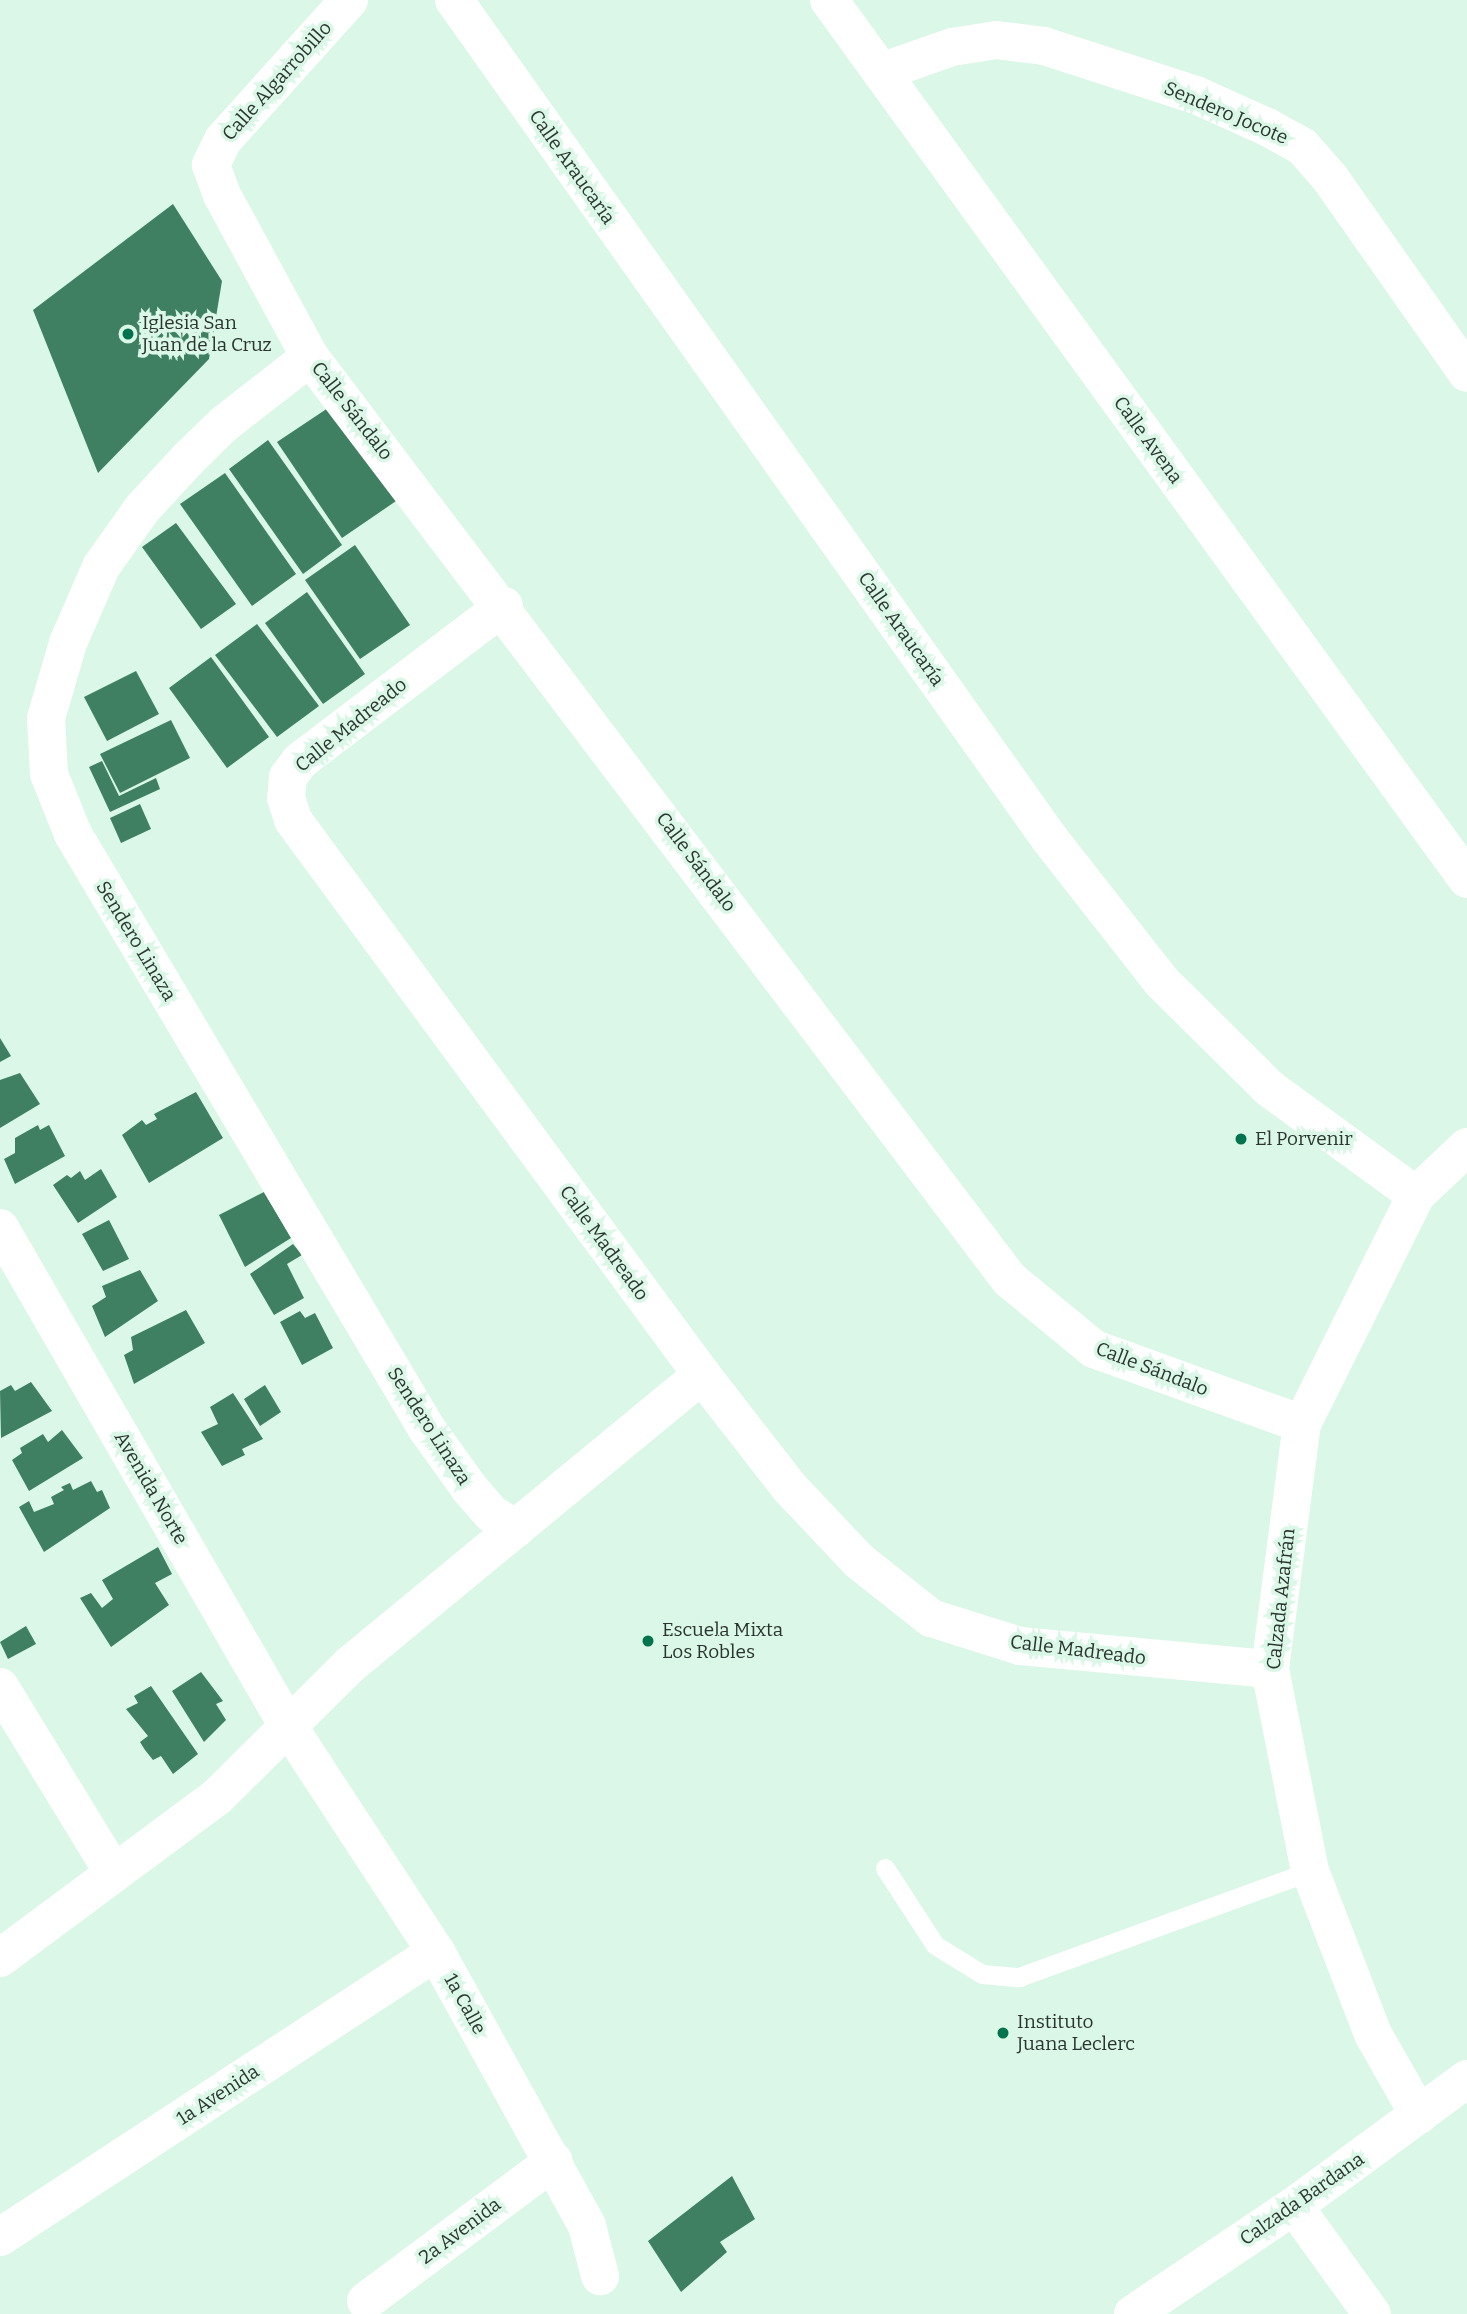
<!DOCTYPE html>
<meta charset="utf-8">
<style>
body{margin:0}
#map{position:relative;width:1467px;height:2314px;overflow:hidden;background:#daf7e7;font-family:Bitter,serif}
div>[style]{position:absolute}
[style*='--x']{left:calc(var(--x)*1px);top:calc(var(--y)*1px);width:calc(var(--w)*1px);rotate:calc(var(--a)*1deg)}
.building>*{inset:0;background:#3e8061}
.service>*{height:19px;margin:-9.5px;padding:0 9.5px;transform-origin:9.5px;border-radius:9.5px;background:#fff}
.minor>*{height:38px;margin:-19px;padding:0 19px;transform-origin:19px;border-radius:19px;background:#fff}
.dots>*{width:19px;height:19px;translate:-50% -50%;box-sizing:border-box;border:4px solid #daf7e7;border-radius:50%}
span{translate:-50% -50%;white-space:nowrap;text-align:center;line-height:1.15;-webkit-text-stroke:7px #daf7e7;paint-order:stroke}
.street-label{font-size:19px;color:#2a352f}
.poi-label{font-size:19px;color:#2a352f}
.left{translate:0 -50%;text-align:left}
</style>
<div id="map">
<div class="building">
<i style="clip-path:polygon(173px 204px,222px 281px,209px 359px,98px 473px,33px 310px)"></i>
<i style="clip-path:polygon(334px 404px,399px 499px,342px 538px,277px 442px)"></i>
<i style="clip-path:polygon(268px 440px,342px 545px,303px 574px,229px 469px)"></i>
<i style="clip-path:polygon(225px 473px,296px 574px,252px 606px,180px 504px)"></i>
<i style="clip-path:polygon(176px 523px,236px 604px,201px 629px,142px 547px)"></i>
<i style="clip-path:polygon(355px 545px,410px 625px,360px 659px,305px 580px)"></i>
<i style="clip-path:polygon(307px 592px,365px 674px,323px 704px,265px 623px)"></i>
<i style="clip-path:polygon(257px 624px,319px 706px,277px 737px,215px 655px)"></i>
<i style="clip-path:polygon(211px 657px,269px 737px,227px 768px,169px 688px)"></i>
<i style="clip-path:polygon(136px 671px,159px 714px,107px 741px,84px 697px)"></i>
<i style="clip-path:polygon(171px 720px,190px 758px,120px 793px,100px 754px)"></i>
<i style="clip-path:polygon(102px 761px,119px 796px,156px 778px,160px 789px,110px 812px,89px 767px)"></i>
<i style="clip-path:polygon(140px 804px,151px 829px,121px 843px,110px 818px)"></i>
<i style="clip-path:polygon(0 1038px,11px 1056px,0 1062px)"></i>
<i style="clip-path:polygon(20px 1073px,40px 1104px,0 1128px,0 1080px)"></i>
<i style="clip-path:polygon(196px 1092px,223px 1138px,149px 1183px,122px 1135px,142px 1120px,146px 1125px,157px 1119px,154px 1114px)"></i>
<i style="clip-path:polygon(38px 1125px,40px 1130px,49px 1125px,65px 1156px,15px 1184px,4px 1159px,15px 1153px,15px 1138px)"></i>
<i style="clip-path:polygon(101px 1169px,117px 1197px,78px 1223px,53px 1185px,67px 1175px,71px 1178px,80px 1171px,85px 1180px)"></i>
<i style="clip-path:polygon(264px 1192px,291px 1238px,245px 1267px,219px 1215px)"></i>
<i style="clip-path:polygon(109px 1220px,129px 1259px,103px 1271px,82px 1234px)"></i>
<i style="clip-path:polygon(293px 1244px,302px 1255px,287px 1264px,304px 1298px,274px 1315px,250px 1274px)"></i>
<i style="clip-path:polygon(140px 1270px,158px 1301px,105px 1337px,92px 1306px,106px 1297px,102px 1286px)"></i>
<i style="clip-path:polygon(186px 1310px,205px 1343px,134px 1384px,124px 1355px,133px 1350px,131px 1337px)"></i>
<i style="clip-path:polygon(300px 1311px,305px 1318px,315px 1313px,333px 1348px,302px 1365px,280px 1322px)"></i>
<i style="clip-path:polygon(31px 1382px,52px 1411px,1px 1438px,0 1391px,11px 1385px,15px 1391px)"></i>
<i style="clip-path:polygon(265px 1385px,281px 1412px,260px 1426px,244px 1399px)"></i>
<i style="clip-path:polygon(233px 1393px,263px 1439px,242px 1449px,245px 1455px,222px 1466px,201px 1432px,218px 1424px,210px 1407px)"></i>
<i style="clip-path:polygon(62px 1430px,83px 1458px,29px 1491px,12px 1460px,22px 1453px,20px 1448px,43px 1434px,48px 1442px)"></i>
<i style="clip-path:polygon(91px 1481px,97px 1492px,102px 1490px,110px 1508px,44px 1552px,19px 1507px,29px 1501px,34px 1512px,54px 1504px,51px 1497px,64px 1490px,61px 1487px,70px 1483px,73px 1490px)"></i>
<i style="clip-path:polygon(158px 1547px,172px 1574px,155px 1583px,169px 1605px,111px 1647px,80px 1598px,91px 1593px,102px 1608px,113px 1599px,102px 1580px)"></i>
<i style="clip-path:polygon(26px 1626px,36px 1644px,8px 1659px,0 1642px)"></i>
<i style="clip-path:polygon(201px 1672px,223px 1701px,216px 1704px,226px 1720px,204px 1742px,172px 1691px)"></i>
<i style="clip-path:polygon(151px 1686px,198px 1754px,173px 1774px,161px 1756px,153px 1760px,145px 1750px,140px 1742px,148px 1736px,126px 1709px,138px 1703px,134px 1696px)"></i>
<i style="clip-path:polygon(732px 2176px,755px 2219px,720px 2242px,727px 2252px,681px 2292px,648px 2241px)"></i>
</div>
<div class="service">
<i style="--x:885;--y:1868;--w:92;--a:57"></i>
<i style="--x:935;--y:1945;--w:55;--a:31.7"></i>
<i style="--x:982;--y:1974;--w:37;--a:5"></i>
<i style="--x:1019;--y:1977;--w:310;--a:-20"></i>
</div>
<div class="minor">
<i style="--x:349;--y:0;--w:188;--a:132"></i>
<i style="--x:223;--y:140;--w:28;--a:116"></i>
<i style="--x:211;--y:165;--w:32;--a:70"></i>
<i style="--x:222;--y:195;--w:184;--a:61.5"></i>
<i style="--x:310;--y:357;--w:1157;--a:52.83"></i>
<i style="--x:1009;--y:1279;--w:110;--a:39.5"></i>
<i style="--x:1094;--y:1349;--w:221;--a:19.8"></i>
<i style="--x:454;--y:0;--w:1028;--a:54.62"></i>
<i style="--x:1049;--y:838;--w:183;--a:51.9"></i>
<i style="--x:1162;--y:982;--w:151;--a:44.7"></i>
<i style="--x:1269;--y:1088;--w:182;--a:36.1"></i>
<i style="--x:829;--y:0;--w:1086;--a:54.03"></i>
<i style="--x:881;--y:72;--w:75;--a:-19.4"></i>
<i style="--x:952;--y:47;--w:45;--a:-9"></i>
<i style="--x:996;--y:40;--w:48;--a:7.1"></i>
<i style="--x:1044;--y:46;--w:160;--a:17.9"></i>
<i style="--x:1196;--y:95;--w:80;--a:24.3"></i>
<i style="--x:1269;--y:128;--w:38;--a:29"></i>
<i style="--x:1302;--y:146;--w:43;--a:48.8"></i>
<i style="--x:1330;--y:178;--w:238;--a:54.9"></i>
<i style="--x:310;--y:357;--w:109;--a:142.1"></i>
<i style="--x:224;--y:424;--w:49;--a:135.8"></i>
<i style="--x:189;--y:458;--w:69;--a:132.7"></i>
<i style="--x:142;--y:509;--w:71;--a:125.3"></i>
<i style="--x:101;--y:567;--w:83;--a:113.5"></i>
<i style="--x:68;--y:643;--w:78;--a:106.3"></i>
<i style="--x:46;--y:718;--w:56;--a:86.9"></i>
<i style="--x:49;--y:774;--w:65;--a:68.2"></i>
<i style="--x:73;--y:834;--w:692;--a:59.25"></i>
<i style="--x:427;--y:1429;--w:74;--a:54.4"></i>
<i style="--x:470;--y:1489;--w:33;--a:49"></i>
<i style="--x:492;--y:1514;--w:28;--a:32"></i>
<i style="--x:504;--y:606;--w:256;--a:142.8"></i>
<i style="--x:300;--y:761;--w:20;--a:127"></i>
<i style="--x:288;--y:777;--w:21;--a:95"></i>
<i style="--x:286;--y:798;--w:23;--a:72"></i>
<i style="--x:293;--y:820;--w:689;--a:53.61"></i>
<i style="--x:702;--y:1375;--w:143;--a:52.1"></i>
<i style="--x:790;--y:1488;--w:100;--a:46.6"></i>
<i style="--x:859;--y:1561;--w:92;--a:38.4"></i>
<i style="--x:931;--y:1618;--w:93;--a:17.5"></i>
<i style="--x:1020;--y:1646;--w:251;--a:5.3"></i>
<i style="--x:0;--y:1228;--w:575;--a:59.96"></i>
<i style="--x:288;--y:1726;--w:270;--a:56.8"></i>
<i style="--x:436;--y:1952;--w:313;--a:61.1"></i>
<i style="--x:587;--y:2226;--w:52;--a:75.4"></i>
<i style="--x:0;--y:1687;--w:217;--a:58.6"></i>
<i style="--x:0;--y:1958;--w:270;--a:-36.6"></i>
<i style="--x:217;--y:1797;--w:189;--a:-44.8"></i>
<i style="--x:351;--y:1664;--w:455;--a:-39.5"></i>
<i style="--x:1419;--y:2115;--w:93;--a:-119.6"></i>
<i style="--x:1373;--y:2034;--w:175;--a:-111.1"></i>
<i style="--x:1310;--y:1871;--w:206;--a:-101.2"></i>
<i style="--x:1270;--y:1669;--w:247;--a:-82.6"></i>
<i style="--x:1302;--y:1424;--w:256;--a:-63.5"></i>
<i style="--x:1416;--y:1195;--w:70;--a:-43.3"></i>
<i style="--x:1294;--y:2206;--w:133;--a:54.2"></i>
<i style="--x:0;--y:2237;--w:521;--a:-33.17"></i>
<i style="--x:366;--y:2301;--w:234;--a:-36.7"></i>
<i style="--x:1133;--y:2314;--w:194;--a:-33.9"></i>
<i style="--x:1294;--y:2206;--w:215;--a:-36.3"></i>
</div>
<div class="dots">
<i style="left:128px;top:334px;background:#01744e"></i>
<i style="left:1241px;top:1139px;background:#01744e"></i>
<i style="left:648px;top:1641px;background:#01744e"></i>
<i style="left:1003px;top:2033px;background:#01744e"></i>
</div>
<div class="street-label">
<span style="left:277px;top:81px;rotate:-48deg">Calle Algarrobillo</span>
<span style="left:1226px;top:113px;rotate:23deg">Sendero Jocote</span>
<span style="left:572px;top:167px;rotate:55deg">Calle Araucaría</span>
<span style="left:352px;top:411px;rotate:52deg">Calle Sándalo</span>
<span style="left:1148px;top:440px;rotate:54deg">Calle Avena</span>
<span style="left:901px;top:629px;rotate:55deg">Calle Araucaría</span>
<span style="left:351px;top:725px;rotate:-39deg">Calle Madreado</span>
<span style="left:696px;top:862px;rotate:53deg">Calle Sándalo</span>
<span style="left:136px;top:941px;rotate:59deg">Sendero Linaza</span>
<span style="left:604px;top:1243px;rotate:54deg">Calle Madreado</span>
<span style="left:1152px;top:1369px;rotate:21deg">Calle Sándalo</span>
<span style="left:429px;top:1426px;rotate:57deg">Sendero Linaza</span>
<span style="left:151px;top:1488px;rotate:60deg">Avenida Norte</span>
<span style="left:1281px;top:1599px;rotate:-84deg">Calzada Azafrán</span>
<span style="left:1078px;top:1650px;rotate:7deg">Calle Madreado</span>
<span style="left:465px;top:2004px;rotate:61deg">1a Calle</span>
<span style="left:218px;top:2095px;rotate:-33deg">1a Avenida</span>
<span style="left:1302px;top:2199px;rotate:-35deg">Calzada Bardana</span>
<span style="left:460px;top:2231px;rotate:-37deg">2a Avenida</span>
</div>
<div class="poi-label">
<span class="left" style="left:142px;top:334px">Iglesia San<br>Juan de la Cruz</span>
<span class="left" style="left:1255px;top:1139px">El Porvenir</span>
<span class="left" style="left:662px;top:1641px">Escuela Mixta<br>Los Robles</span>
<span class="left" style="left:1017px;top:2033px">Instituto<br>Juana Leclerc</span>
</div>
</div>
